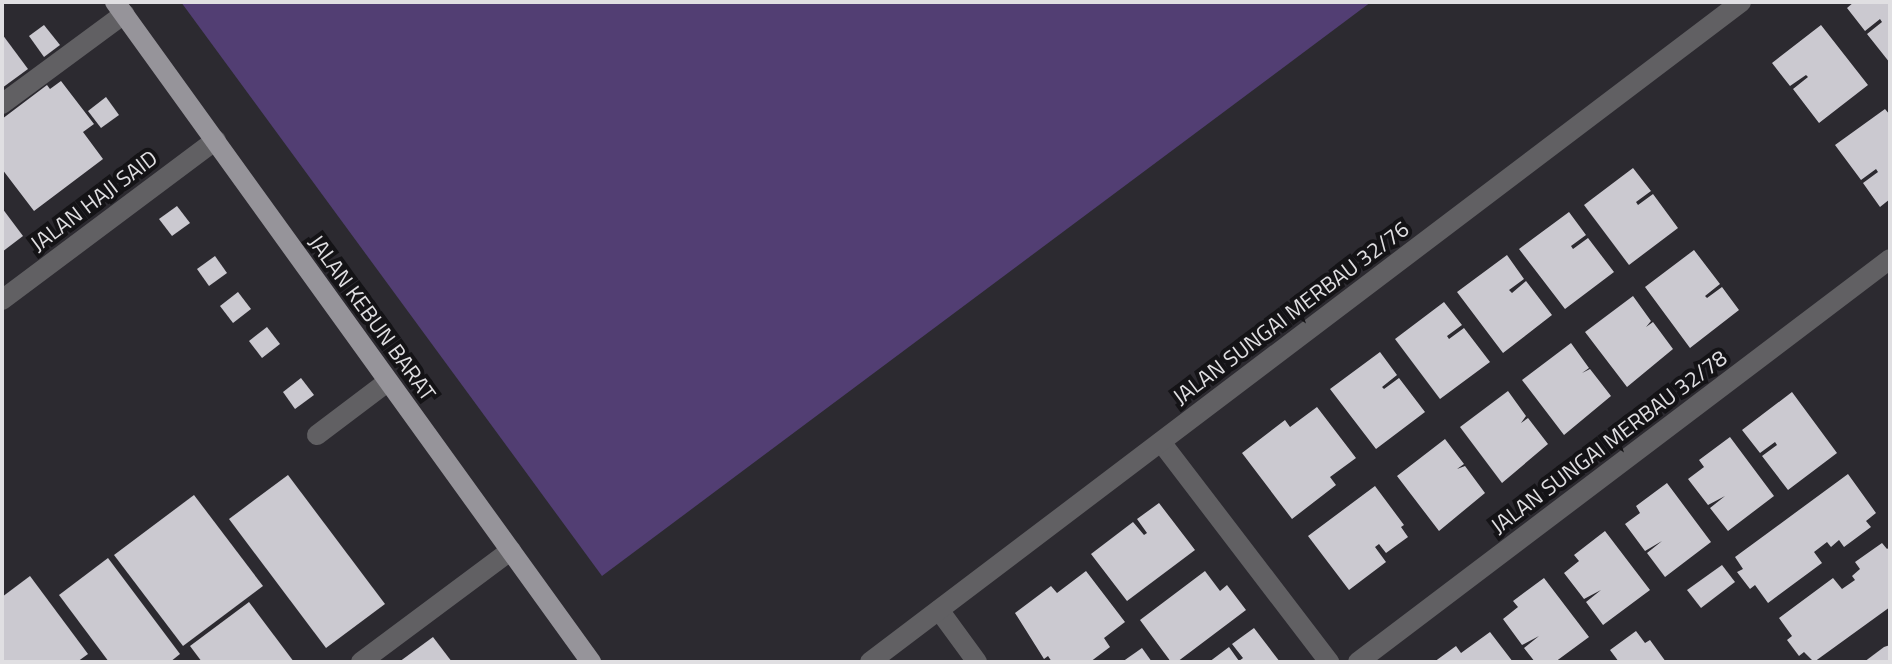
<!DOCTYPE html>
<style>
body{margin:0}
#map{position:relative;width:1892px;height:664px;overflow:hidden;background:#2c2a30;font-family:"Titillium Web",sans-serif}
div>[style]{position:absolute}
[style*='--x']{left:calc(var(--x)*1px);top:calc(var(--y)*1px);width:calc(var(--w)*1px);rotate:calc(var(--a)*1deg)}
.green>*{inset:0;background:#523e73}
.building>*{inset:0;background:#cbc9d0}
.minor>*{height:20px;margin:-10px;padding:0 10px;transform-origin:10px;border-radius:10px;background:#616063}
.major>*{height:20px;margin:-10px;padding:0 10px;transform-origin:10px;border-radius:10px;background:#96949a}
span{translate:-50% -50%;white-space:nowrap;text-align:center;line-height:1.15;-webkit-text-stroke:8px #141316;paint-order:stroke}
.street-label{font-size:22px;color:#e0dfe2}
.frame{position:absolute;inset:0;border:4px solid #e0dfe2;pointer-events:none}
</style>
<div id="map">
<div class="green">
<i style="clip-path:polygon(181px 2px,1371px 2px,602px 576px)"></i>
</div>
<div class="building">
<i style="clip-path:polygon(1854px 2px,1890px 2px,1890px 63px,1867px 34px,1882px 22px,1880px 19px,1865px 31px,1847px 8px)"></i>
<i style="clip-path:polygon(44px 25px,60px 45px,44px 57px,29px 36px)"></i>
<i style="clip-path:polygon(1821px 25px,1868px 85px,1819px 123px,1793px 89px,1808px 77px,1806px 75px,1790px 86px,1772px 63px)"></i>
<i style="clip-path:polygon(2px 34px,28px 69px,2px 88px)"></i>
<i style="clip-path:polygon(61px 81px,94px 124px,83px 132px,103px 159px,34px 211px,2px 169px,2px 119px,47px 85px,50px 89px)"></i>
<i style="clip-path:polygon(106px 97px,119px 115px,101px 128px,88px 111px)"></i>
<i style="clip-path:polygon(1885px 109px,1890px 115px,1890px 199px,1880px 207px,1863px 183px,1878px 172px,1876px 169px,1861px 180px,1835px 145px)"></i>
<i style="clip-path:polygon(1633px 168px,1651px 191px,1636px 202px,1638px 205px,1653px 194px,1678px 228px,1629px 265px,1584px 205px)"></i>
<i style="clip-path:polygon(177px 206px,190px 223px,172px 236px,159px 219px)"></i>
<i style="clip-path:polygon(2px 208px,23px 236px,2px 252px)"></i>
<i style="clip-path:polygon(1569px 212px,1586px 235px,1571px 246px,1573px 249px,1588px 238px,1614px 272px,1565px 309px,1519px 249px)"></i>
<i style="clip-path:polygon(1694px 250px,1720px 284px,1705px 296px,1707px 298px,1722px 287px,1739px 310px,1690px 348px,1645px 287px)"></i>
<i style="clip-path:polygon(1507px 255px,1524px 279px,1509px 290px,1512px 293px,1526px 281px,1552px 315px,1503px 353px,1457px 292px)"></i>
<i style="clip-path:polygon(215px 256px,227px 273px,209px 286px,197px 269px)"></i>
<i style="clip-path:polygon(238px 292px,251px 309px,233px 323px,220px 306px)"></i>
<i style="clip-path:polygon(1633px 296px,1651px 321px,1646px 327px,1653px 322px,1673px 349px,1627px 387px,1585px 332px)"></i>
<i style="clip-path:polygon(1444px 302px,1462px 325px,1447px 336px,1449px 339px,1464px 328px,1490px 362px,1440px 399px,1395px 339px)"></i>
<i style="clip-path:polygon(267px 327px,280px 344px,262px 358px,249px 341px)"></i>
<i style="clip-path:polygon(1571px 343px,1589px 368px,1582px 373px,1590px 369px,1611px 396px,1564px 435px,1522px 380px)"></i>
<i style="clip-path:polygon(1380px 352px,1397px 375px,1382px 387px,1384px 389px,1399px 378px,1425px 412px,1376px 449px,1330px 389px)"></i>
<i style="clip-path:polygon(301px 378px,314px 395px,295px 409px,283px 392px)"></i>
<i style="clip-path:polygon(1508px 391px,1526px 416px,1521px 423px,1528px 418px,1548px 444px,1502px 483px,1460px 427px)"></i>
<i style="clip-path:polygon(1792px 392px,1837px 453px,1788px 490px,1762px 456px,1777px 445px,1775px 442px,1760px 453px,1742px 430px)"></i>
<i style="clip-path:polygon(1317px 407px,1356px 458px,1330px 477px,1336px 485px,1292px 519px,1242px 453px,1285px 420px,1290px 427px)"></i>
<i style="clip-path:polygon(1730px 437px,1774px 496px,1728px 531px,1710px 508px,1725px 496px,1708px 505px,1688px 479px,1704px 467px,1699px 460px)"></i>
<i style="clip-path:polygon(1445px 439px,1464px 464px,1457px 469px,1465px 466px,1485px 493px,1439px 531px,1397px 476px)"></i>
<i style="clip-path:polygon(1848px 474px,1876px 513px,1866px 521px,1871px 527px,1844px 547px,1839px 540px,1831px 547px,1827px 542px,1814px 552px,1822px 563px,1768px 603px,1755px 585px,1750px 589px,1737px 572px,1743px 569px,1735px 557px)"></i>
<i style="clip-path:polygon(288px 475px,385px 604px,326px 648px,229px 519px)"></i>
<i style="clip-path:polygon(1667px 483px,1711px 542px,1665px 577px,1647px 553px,1662px 541px,1645px 551px,1625px 524px,1640px 513px,1636px 506px)"></i>
<i style="clip-path:polygon(1375px 486px,1404px 525px,1401px 527px,1408px 537px,1386px 553px,1379px 544px,1375px 547px,1386px 562px,1349px 590px,1308px 536px)"></i>
<i style="clip-path:polygon(194px 495px,263px 586px,183px 646px,114px 555px)"></i>
<i style="clip-path:polygon(1159px 503px,1195px 550px,1127px 601px,1091px 554px,1133px 522px,1144px 535px,1147px 533px,1137px 519px)"></i>
<i style="clip-path:polygon(1605px 531px,1650px 590px,1603px 625px,1586px 602px,1601px 590px,1584px 599px,1564px 573px,1579px 561px,1574px 555px)"></i>
<i style="clip-path:polygon(1882px 543px,1887px 549px,1890px 547px,1890px 607px,1814px 662px,1804px 652px,1799px 656px,1787px 640px,1792px 636px,1779px 618px,1833px 578px,1842px 589px,1855px 580px,1852px 576px,1860px 569px,1855px 562px)"></i>
<i style="clip-path:polygon(108px 558px,180px 654px,170px 662px,109px 662px,59px 595px)"></i>
<i style="clip-path:polygon(1722px 565px,1735px 582px,1701px 608px,1687px 590px)"></i>
<i style="clip-path:polygon(1086px 571px,1125px 622px,1104px 638px,1110px 647px,1090px 662px,1052px 662px,1048px 656px,1044px 659px,1015px 613px,1051px 586px,1057px 593px)"></i>
<i style="clip-path:polygon(1205px 571px,1220px 591px,1227px 585px,1246px 610px,1177px 662px,1171px 662px,1140px 620px)"></i>
<i style="clip-path:polygon(30px 576px,88px 654px,77px 662px,2px 662px,2px 597px)"></i>
<i style="clip-path:polygon(1544px 578px,1589px 637px,1555px 662px,1535px 662px,1524px 648px,1539px 636px,1522px 645px,1503px 619px,1518px 607px,1513px 601px)"></i>
<i style="clip-path:polygon(249px 602px,294px 662px,202px 662px,190px 646px)"></i>
<i style="clip-path:polygon(1254px 628px,1280px 662px,1209px 662px,1229px 647px,1239px 661px,1243px 658px,1232px 644px)"></i>
<i style="clip-path:polygon(1636px 631px,1645px 643px,1650px 640px,1666px 662px,1619px 662px,1610px 650px)"></i>
<i style="clip-path:polygon(1490px 632px,1513px 662px,1434px 662px,1456px 646px,1461px 653px)"></i>
<i style="clip-path:polygon(433px 637px,452px 662px,399px 662px)"></i>
<i style="clip-path:polygon(1890px 645px,1890px 662px,1864px 662px,1884px 647px)"></i>
<i style="clip-path:polygon(1142px 648px,1152px 662px,1122px 662px)"></i>
</div>
<div class="minor">
<i style="--x:2;--y:104;--w:152;--a:-36.4"></i>
<i style="--x:2;--y:300;--w:267;--a:-36.8"></i>
<i style="--x:317;--y:435;--w:88;--a:-37.1"></i>
<i style="--x:1161;--y:442;--w:277;--a:52.6"></i>
<i style="--x:939;--y:610;--w:64;--a:53.8"></i>
<i style="--x:361;--y:662;--w:187;--a:-36.7"></i>
<i style="--x:870;--y:662;--w:1093;--a:-37.15"></i>
<i style="--x:1358;--y:662;--w:667;--a:-37.14"></i>
</div>
<div class="major">
<i style="--x:115;--y:2;--w:814;--a:54.2"></i>
</div>
<div class="street-label">
<span style="left:94px;top:201px;rotate:-37deg">JALAN HAJI SAID</span>
<span style="left:1291px;top:313px;rotate:-37deg">JALAN SUNGAI MERBAU 32/76</span>
<span style="left:372px;top:318px;rotate:54deg">JALAN KEBUN BARAT</span>
<span style="left:1609px;top:442px;rotate:-37deg">JALAN SUNGAI MERBAU 32/78</span>
</div>
<div class="frame"></div>
</div>
